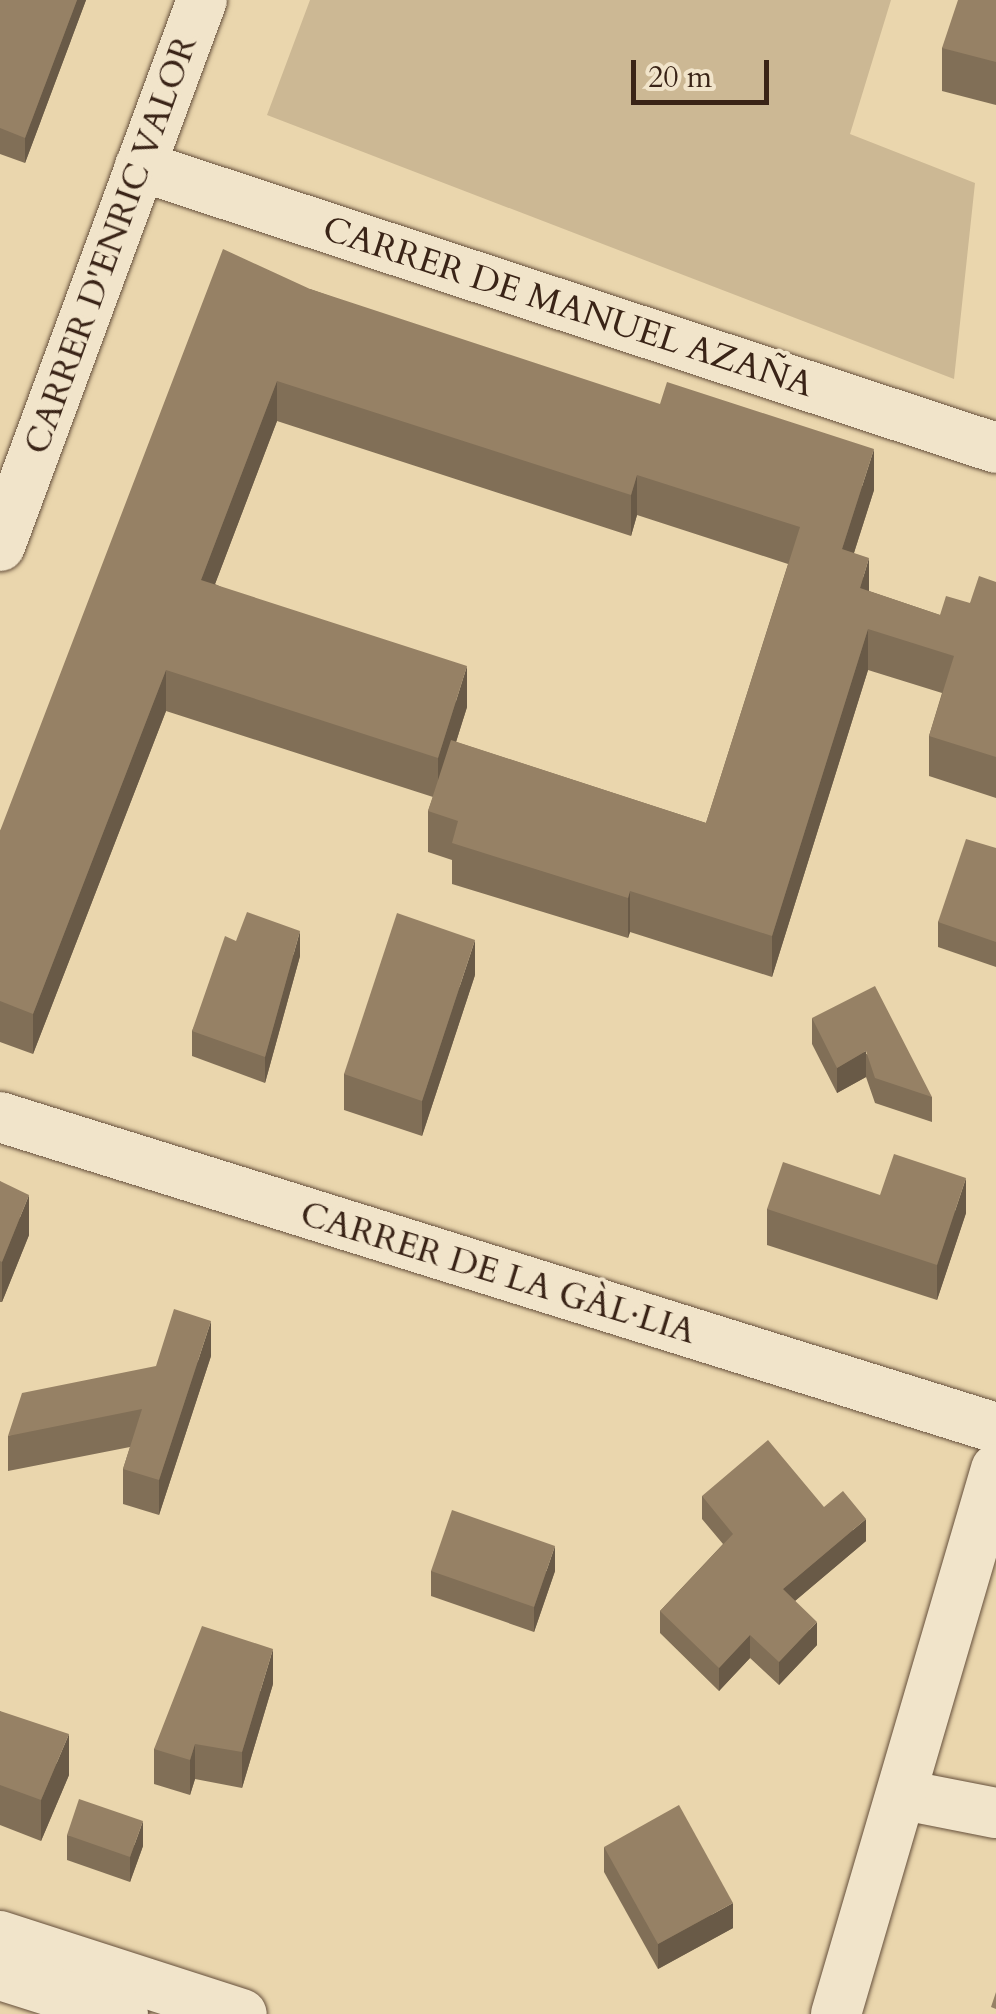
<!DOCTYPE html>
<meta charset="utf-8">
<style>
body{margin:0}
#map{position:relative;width:996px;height:2014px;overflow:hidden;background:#ead6ad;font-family:Cardo,serif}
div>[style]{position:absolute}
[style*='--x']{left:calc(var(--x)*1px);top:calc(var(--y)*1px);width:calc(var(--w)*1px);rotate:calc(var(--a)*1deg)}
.green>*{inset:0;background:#ccb894}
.roads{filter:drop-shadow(0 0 2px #66503c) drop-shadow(0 0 2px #66503c)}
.minor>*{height:50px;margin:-25px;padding:0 25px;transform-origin:25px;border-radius:25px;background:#f1e4ca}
.wall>*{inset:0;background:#816f57}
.shaded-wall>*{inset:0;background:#695a47}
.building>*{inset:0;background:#968165}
span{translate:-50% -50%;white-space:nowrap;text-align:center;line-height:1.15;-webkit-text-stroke:8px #f1e4ca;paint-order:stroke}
.street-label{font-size:35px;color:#3a2417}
.scale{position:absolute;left:631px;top:60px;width:138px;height:45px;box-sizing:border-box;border:5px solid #3a2417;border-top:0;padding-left:12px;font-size:30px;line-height:35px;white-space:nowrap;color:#3a2417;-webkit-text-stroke:8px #f1e4ca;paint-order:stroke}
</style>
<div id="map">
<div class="green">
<i style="clip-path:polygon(310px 0,891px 0,850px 134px,975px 183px,954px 379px,267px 115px)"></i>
</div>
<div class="roads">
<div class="minor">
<i style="--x:140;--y:166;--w:901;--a:18.23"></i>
<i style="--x:0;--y:546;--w:582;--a:-69.7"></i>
<i style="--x:0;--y:1117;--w:1043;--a:17.34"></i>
<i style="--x:904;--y:1795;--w:94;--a:11.1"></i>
<i style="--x:0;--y:1936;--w:254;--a:17.9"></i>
<i style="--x:0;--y:1975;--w:129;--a:17.6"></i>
<i style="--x:836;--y:2014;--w:568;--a:-73.64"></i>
</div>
</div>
<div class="wall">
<i style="clip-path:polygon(0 0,86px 0,25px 163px,0 154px)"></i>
<i style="clip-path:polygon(996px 0,996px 105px,942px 91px,942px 48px)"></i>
<i style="clip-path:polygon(evenodd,310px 289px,874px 490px,854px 553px,869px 591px,940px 615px,970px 603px,996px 582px,996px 798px,929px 776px,929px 736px,942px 693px,868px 670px,772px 977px,630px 932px,628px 938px,452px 884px,452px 860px,428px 852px,428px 811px,433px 797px,166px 711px,33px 1054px,0 1042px,0 831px,310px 289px,277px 421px,631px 536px,637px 515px,788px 564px,706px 823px,456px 742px,467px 707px,215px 584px,277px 421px)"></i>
<i style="clip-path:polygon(996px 848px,996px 967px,938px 947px,938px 922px)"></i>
<i style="clip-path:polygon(236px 941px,300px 956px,265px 1083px,192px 1056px,192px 1031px)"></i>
<i style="clip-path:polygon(475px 975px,422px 1136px,344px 1110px,344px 1074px)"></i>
<i style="clip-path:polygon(812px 1018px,932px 1097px,932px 1122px,875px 1103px,866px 1077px,837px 1093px,812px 1044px)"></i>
<i style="clip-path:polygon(0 1181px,29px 1235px,2px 1302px,0 1302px)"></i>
<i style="clip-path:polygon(880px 1195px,966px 1213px,937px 1300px,767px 1245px,767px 1209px)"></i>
<i style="clip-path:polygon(211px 1356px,159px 1515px,123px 1504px,123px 1469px,130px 1447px,8px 1471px,8px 1436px)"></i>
<i style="clip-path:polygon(702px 1496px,824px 1507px,866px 1541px,795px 1601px,817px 1645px,779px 1685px,750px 1658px,719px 1691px,660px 1633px,660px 1611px,723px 1544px,702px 1519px)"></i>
<i style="clip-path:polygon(431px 1571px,555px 1571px,534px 1632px,431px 1596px)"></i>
<i style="clip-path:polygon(273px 1684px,242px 1788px,195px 1779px,190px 1795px,154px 1784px,154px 1749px)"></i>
<i style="clip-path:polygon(0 1711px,69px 1775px,41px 1841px,0 1825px)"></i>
<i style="clip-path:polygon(67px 1835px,143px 1846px,130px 1882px,67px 1860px)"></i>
<i style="clip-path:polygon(604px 1847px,733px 1928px,658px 1969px,604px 1872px)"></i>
</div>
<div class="shaded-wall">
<i style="clip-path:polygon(77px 0,86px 0,25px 163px,25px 138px)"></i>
<i style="clip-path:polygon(277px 381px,277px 421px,201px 621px,201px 580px)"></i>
<i style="clip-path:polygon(874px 449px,874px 490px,842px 590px,842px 549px)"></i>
<i style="clip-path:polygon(637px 475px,637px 515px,631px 536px,631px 495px)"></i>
<i style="clip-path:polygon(869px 558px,869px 598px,860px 588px)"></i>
<i style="clip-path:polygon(868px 629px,868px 670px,772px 977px,772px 936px)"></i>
<i style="clip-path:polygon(467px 666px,467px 707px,438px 799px,438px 758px)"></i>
<i style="clip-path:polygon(166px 670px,166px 711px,33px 1054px,33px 1014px)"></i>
<i style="clip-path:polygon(630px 891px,630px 932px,628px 938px,628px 898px)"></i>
<i style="clip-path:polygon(300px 931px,300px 956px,265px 1083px,265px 1057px)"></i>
<i style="clip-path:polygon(475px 940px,475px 975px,422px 1136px,422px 1101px)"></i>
<i style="clip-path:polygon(866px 1051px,866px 1077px,837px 1093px,837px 1068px)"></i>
<i style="clip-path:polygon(966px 1178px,966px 1213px,937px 1300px,937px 1265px)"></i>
<i style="clip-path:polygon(29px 1195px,29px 1235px,2px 1302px,2px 1262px)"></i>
<i style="clip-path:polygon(211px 1321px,211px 1356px,159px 1515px,159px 1480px)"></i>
<i style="clip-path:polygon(866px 1519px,866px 1541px,783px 1611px,783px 1589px)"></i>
<i style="clip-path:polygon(555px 1546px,555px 1571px,534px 1632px,534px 1607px)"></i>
<i style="clip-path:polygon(817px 1622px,817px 1645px,779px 1685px,779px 1662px)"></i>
<i style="clip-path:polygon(750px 1635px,750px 1658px,719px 1691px,719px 1668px)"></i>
<i style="clip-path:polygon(273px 1649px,273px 1684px,242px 1788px,242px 1752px)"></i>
<i style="clip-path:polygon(69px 1734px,69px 1775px,41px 1841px,41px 1800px)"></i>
<i style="clip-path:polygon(195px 1744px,195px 1779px,190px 1795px,190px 1760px)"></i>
<i style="clip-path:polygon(143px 1821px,143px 1846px,130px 1882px,130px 1857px)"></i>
<i style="clip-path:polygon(733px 1903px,733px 1928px,658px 1969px,658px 1944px)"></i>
</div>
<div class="building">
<i style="clip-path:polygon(0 0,77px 0,25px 138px,0 128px)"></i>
<i style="clip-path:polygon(958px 0,996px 0,996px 62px,942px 48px)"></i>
<i style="clip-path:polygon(223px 249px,310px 289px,660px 404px,667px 382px,874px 449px,842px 549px,869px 558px,860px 588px,940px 615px,946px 596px,970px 603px,979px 576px,996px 582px,996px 757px,929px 736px,954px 656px,868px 629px,772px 936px,630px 891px,628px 898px,452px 843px,458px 821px,428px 811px,451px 740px,706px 823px,800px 527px,637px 475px,631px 495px,277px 381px,201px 580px,467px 666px,438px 758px,166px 670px,33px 1014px,0 1001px,0 831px)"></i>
<i style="clip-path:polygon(966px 839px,996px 848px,996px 942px,938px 922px)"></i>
<i style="clip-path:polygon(247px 912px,300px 931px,265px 1057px,192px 1031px,225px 936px,236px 941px)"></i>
<i style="clip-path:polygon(397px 913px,475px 940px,422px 1101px,344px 1074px)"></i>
<i style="clip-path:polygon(875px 986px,932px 1097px,875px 1078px,866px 1051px,837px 1068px,812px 1018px)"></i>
<i style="clip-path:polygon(894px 1154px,966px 1178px,937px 1265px,767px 1209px,783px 1162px,880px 1195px)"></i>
<i style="clip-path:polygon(0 1181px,29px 1195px,2px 1262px,0 1261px)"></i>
<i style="clip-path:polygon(174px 1309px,211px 1321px,159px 1480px,123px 1469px,142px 1409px,8px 1436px,22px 1393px,156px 1366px)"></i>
<i style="clip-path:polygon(768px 1440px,824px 1507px,843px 1491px,866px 1519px,783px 1589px,817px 1622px,779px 1662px,750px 1635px,719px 1668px,660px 1611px,733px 1534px,702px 1496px)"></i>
<i style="clip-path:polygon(452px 1510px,555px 1546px,534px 1607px,431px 1571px)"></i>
<i style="clip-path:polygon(202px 1626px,273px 1649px,242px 1752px,195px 1744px,190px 1760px,154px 1749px)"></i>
<i style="clip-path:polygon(0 1711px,69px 1734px,41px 1800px,0 1785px)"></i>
<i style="clip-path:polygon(79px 1799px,143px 1821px,130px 1857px,67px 1835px)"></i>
<i style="clip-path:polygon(679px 1805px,733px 1903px,658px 1944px,604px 1847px)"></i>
<i style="clip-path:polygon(996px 1992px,996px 2009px,991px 2007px)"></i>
</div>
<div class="street-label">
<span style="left:111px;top:245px;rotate:-70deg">CARRER D'ENRIC VALOR</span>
<span style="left:568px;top:307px;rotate:18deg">CARRER DE MANUEL AZAÑA</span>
<span style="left:498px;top:1273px;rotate:17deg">CARRER DE LA GÀL·LIA</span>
</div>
<div class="scale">20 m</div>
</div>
